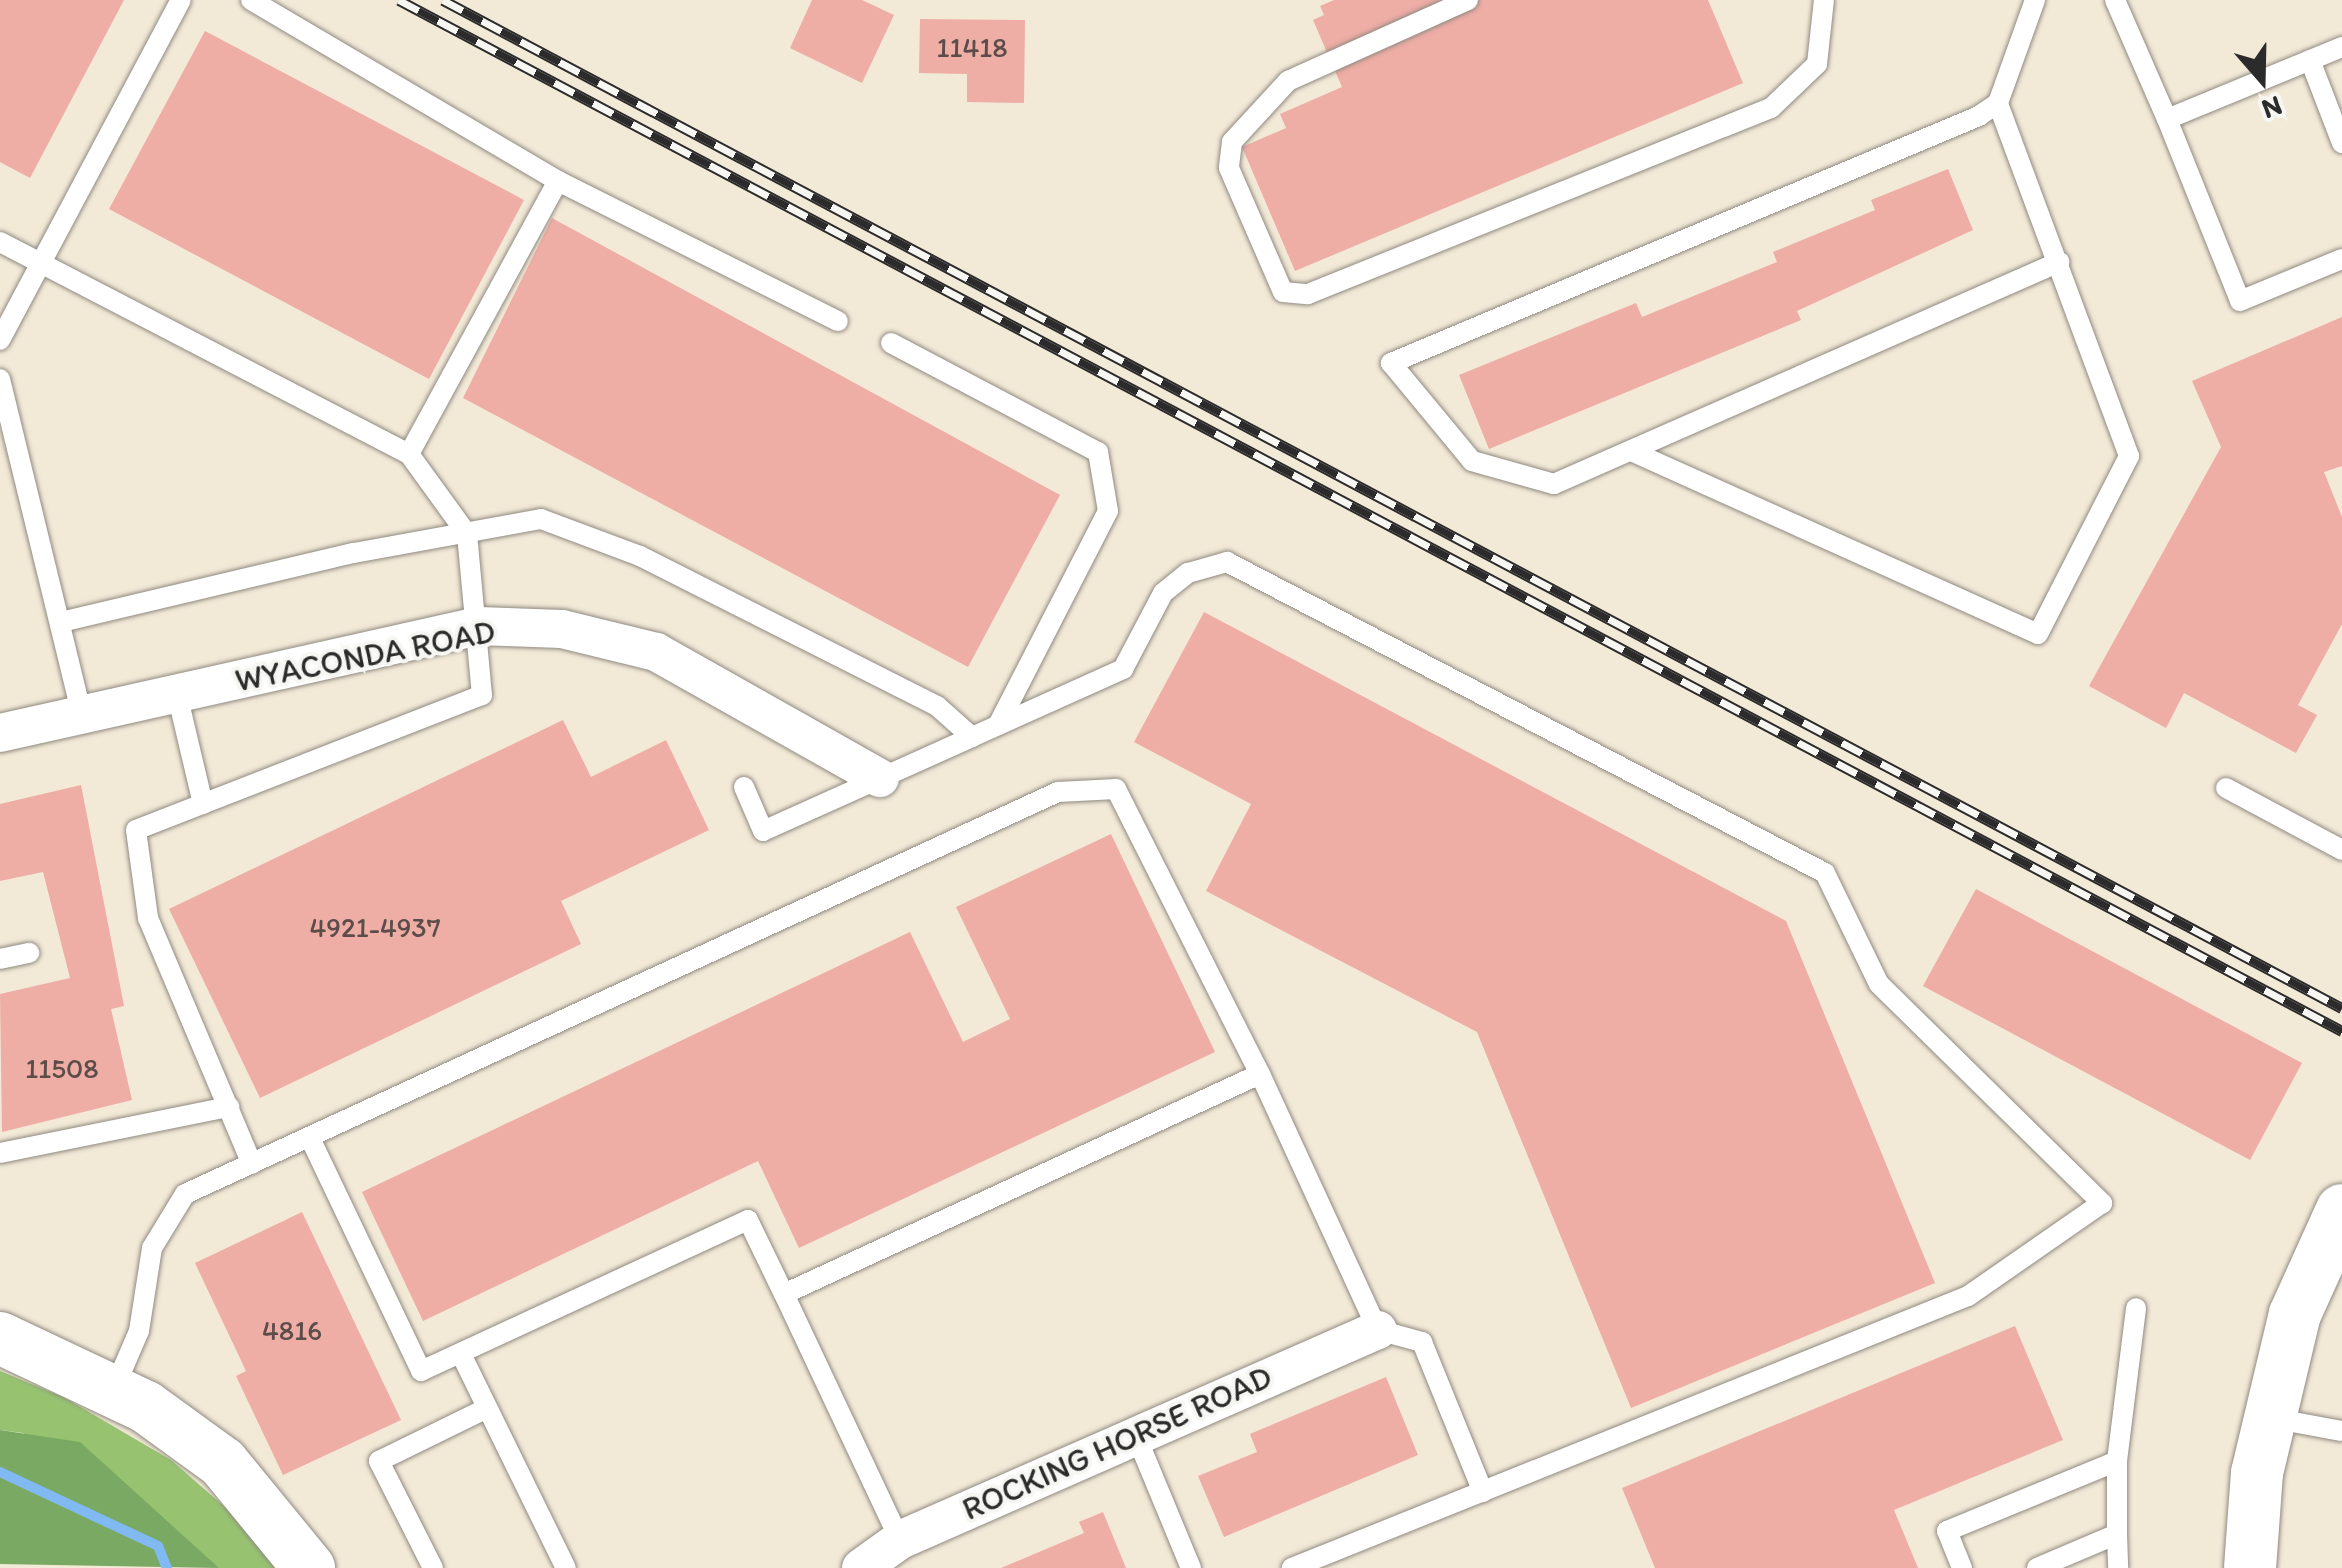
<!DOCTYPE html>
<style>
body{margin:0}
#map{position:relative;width:2342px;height:1568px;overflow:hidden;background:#f3e9d7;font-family:Itim,sans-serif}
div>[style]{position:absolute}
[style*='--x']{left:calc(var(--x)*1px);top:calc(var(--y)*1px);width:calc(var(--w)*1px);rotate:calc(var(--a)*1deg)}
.green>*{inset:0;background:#97c371}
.forest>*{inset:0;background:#79a963}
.stream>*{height:10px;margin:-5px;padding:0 5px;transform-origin:5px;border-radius:5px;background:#81baf2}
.building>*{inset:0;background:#eeada5}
.roads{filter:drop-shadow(0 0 2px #8f8a81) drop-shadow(0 0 2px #8f8a81)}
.lane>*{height:20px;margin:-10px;padding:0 10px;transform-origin:10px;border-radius:10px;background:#fff}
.street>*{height:38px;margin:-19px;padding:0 19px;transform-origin:19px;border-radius:19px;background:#fff}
.secondary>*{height:52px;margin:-26px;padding:0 26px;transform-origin:26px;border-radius:26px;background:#fff}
.rail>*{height:11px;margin-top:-5.5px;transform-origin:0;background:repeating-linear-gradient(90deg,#f6f6f2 0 22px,#2b2b2b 0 44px);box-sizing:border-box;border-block:2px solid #2b2b2b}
span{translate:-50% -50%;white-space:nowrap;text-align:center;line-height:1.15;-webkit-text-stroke:8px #f6f6f2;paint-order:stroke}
.number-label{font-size:28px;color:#5c4c4a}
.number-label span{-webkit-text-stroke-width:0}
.street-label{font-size:32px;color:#2b2b2b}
.north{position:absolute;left:2212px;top:30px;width:100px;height:100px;-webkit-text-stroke:8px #f6f6f2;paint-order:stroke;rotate:160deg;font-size:28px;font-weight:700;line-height:40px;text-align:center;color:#2b2b2b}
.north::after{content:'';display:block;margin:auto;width:35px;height:45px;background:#2b2b2b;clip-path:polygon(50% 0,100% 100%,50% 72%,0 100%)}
</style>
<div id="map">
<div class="green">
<i style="clip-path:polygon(0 1371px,65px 1398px,171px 1460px,242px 1522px,276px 1568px,219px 1568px,23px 1433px,0 1430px)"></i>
</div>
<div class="forest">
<i style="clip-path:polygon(0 1430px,80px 1442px,219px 1568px,0 1564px)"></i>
</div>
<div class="stream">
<i style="--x:0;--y:1472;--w:174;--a:25.1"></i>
<i style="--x:158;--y:1546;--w:24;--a:68"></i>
</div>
<div class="building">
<i style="clip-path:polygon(0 0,124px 0,30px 178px,0 162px)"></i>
<i style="clip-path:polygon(812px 0,862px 0,894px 15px,862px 83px,790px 48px)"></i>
<i style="clip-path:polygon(1334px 0,1708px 0,1743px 83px,1295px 271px,1242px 147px,1286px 128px,1280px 114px,1342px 87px,1313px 20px,1324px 15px,1320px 6px)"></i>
<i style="clip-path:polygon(920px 19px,1025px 20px,1024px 103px,967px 102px,967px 74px,919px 73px)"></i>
<i style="clip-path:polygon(205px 31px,524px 200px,429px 379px,109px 209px)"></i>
<i style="clip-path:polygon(1948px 169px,1973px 230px,1797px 311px,1801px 320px,1489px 449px,1459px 375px,1636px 303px,1642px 317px,1777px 262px,1773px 252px,1875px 210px,1871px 200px)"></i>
<i style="clip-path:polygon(552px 218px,1060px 495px,968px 667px,463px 398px)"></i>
<i style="clip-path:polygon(2342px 317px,2342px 466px,2324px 472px,2342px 517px,2342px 624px,2298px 705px,2317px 715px,2296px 753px,2184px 693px,2166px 728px,2089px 686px,2221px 447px,2192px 381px)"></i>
<i style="clip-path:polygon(1204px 612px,1786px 921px,1935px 1283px,1631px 1408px,1477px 1032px,1206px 891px,1251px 804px,1134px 742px)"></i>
<i style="clip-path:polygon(563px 720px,591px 777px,666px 740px,709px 830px,561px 901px,581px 944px,260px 1098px,169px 909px)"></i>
<i style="clip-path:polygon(81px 785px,124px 1006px,111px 1009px,132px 1100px,2px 1132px,0 994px,70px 978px,43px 872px,0 881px,0 804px)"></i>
<i style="clip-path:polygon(1111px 834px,1215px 1052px,799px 1248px,758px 1161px,423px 1321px,362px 1192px,910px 932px,963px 1042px,1010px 1019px,956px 907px)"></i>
<i style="clip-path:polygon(1976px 889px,2302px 1063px,2250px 1160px,1923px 986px)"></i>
<i style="clip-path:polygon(302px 1212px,401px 1420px,283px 1475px,236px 1376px,246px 1371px,195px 1263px)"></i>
<i style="clip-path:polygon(2015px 1326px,2063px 1440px,1894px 1510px,1918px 1568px,1655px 1568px,1622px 1488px)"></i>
<i style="clip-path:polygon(1386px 1377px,1418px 1455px,1224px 1537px,1198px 1476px,1257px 1452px,1250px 1434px)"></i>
<i style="clip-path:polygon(1103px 1512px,1126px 1568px,1001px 1568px,1084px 1533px,1079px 1522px)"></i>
</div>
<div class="roads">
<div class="lane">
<i style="--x:251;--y:0;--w:356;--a:30.5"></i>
<i style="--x:1468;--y:0;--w:197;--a:155.8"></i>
<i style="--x:1288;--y:81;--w:83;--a:132.6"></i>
<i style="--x:1232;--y:142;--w:26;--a:97"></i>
<i style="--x:1229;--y:168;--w:135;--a:66.5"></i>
<i style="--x:1283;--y:292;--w:25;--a:5"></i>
<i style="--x:1308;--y:294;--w:499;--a:-21.9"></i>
<i style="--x:1771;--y:108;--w:64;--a:-43.7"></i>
<i style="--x:1817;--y:64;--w:64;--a:-83.8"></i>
<i style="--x:2035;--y:0;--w:109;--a:109.8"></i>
<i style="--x:1998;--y:103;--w:23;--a:146"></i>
<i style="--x:1979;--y:116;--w:638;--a:157.21"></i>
<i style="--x:1391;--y:363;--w:127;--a:50.4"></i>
<i style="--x:1472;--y:461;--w:85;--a:15.7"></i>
<i style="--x:1554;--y:484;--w:552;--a:-23.73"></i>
<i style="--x:2115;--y:0;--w:130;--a:66.4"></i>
<i style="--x:2342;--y:47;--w:189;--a:157.6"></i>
<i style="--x:2167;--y:119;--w:196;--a:68.1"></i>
<i style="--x:2240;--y:301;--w:110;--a:-22.4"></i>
<i style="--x:2310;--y:60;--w:89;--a:68.9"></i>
<i style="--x:0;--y:242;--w:461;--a:27.4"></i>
<i style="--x:409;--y:454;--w:99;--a:54.1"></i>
<i style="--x:467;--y:534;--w:162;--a:84.7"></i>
<i style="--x:482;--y:695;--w:371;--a:158.7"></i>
<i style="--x:136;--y:830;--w:89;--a:82.2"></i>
<i style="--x:148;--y:918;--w:267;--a:67.1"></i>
<i style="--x:0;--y:340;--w:385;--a:-62"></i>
<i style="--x:891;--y:343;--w:234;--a:27.8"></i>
<i style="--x:1098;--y:452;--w:60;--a:80.4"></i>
<i style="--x:1108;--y:511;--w:241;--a:117.2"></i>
<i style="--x:0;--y:379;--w:347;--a:76.3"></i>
<i style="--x:1631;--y:451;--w:446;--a:24.2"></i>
<i style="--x:2038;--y:634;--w:200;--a:-62.9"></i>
<i style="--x:2129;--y:456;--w:377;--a:-110.4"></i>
<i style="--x:409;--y:454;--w:311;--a:-61.4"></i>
<i style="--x:558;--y:181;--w:313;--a:26.6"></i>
<i style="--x:61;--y:622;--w:301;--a:-13.3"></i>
<i style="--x:354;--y:553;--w:190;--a:-10.3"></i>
<i style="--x:541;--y:519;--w:106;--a:20.5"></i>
<i style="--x:640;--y:556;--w:333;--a:26.8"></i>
<i style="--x:937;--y:706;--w:47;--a:41.5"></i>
<i style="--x:972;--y:737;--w:166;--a:-24.2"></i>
<i style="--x:1123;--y:669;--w:86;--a:-62.2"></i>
<i style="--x:1163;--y:593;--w:32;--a:-39"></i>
<i style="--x:1188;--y:573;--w:41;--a:-15.8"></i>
<i style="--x:1227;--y:562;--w:674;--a:27.48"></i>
<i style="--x:1825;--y:873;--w:123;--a:64.1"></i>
<i style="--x:1879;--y:984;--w:313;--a:44.5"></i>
<i style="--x:2102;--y:1203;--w:163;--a:145.2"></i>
<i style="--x:1968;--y:1296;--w:729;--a:158.08"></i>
<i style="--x:177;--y:694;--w:113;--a:76.7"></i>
<i style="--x:744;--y:787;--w:48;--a:66.6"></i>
<i style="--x:763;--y:831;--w:229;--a:-24.2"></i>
<i style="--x:2226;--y:788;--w:132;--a:28.1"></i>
<i style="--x:0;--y:959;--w:30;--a:-12"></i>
<i style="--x:310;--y:1138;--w:258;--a:64.5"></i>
<i style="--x:421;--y:1371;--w:360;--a:-24.8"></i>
<i style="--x:748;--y:1220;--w:82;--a:64.1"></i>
<i style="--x:784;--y:1294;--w:524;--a:-24.81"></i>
<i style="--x:0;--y:1153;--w:234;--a:-11.4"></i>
<i style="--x:784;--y:1294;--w:272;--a:64.8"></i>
<i style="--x:461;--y:1354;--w:238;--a:63.9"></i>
<i style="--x:114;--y:1389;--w:63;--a:-66.7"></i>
<i style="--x:139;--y:1331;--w:84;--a:-81.1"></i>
<i style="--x:152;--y:1248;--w:63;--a:-58.6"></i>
<i style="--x:185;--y:1194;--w:961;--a:-24.73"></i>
<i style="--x:1058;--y:792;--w:58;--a:-3"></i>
<i style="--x:1116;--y:789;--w:319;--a:63.2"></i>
<i style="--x:1260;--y:1074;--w:282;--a:65.3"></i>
<i style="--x:1378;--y:1330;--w:46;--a:15.3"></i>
<i style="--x:1422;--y:1342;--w:162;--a:67.9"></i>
<i style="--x:2271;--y:1418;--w:72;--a:10.4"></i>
<i style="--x:1135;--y:1433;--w:146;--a:67.5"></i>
<i style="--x:2117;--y:1534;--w:73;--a:-90"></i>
<i style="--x:2117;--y:1461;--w:154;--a:-82.9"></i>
<i style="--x:433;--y:1568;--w:120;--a:-116.8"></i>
<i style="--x:379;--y:1461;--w:120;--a:-26.1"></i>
<i style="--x:1962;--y:1568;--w:40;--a:-112"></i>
<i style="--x:1947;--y:1531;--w:184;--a:-22.4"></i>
<i style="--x:2037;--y:1568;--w:87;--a:-23"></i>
<i style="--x:2117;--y:1534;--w:34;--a:88"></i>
</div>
<div class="street">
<i style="--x:0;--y:733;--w:491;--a:-12.6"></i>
<i style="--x:479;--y:626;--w:83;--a:2.1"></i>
<i style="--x:562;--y:629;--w:97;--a:13.7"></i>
<i style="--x:656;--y:652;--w:257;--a:29.4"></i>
<i style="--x:861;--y:1568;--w:48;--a:-35.7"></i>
<i style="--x:900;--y:1540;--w:522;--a:-23.72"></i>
</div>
<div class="secondary">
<i style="--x:0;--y:1338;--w:161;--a:25.3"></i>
<i style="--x:146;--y:1407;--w:95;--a:36"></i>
<i style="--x:223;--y:1463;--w:136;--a:50.7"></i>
<i style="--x:2250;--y:1568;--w:95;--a:-85.8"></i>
<i style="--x:2257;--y:1473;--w:163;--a:-76.6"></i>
<i style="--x:2295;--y:1314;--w:114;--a:-65.7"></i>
</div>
</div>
<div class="rail">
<i style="--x:399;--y:0;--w:2200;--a:27.95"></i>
<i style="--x:443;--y:0;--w:2150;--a:27.96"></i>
</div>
<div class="number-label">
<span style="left:972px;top:47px">11418</span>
<span style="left:375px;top:927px">4921-4937</span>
<span style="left:62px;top:1068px">11508</span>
<span style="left:292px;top:1330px">4816</span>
</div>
<div class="street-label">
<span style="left:365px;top:656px;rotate:-11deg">WYACONDA ROAD</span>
<span style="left:1117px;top:1443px;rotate:-24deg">ROCKING HORSE ROAD</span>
</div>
<div class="north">N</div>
</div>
